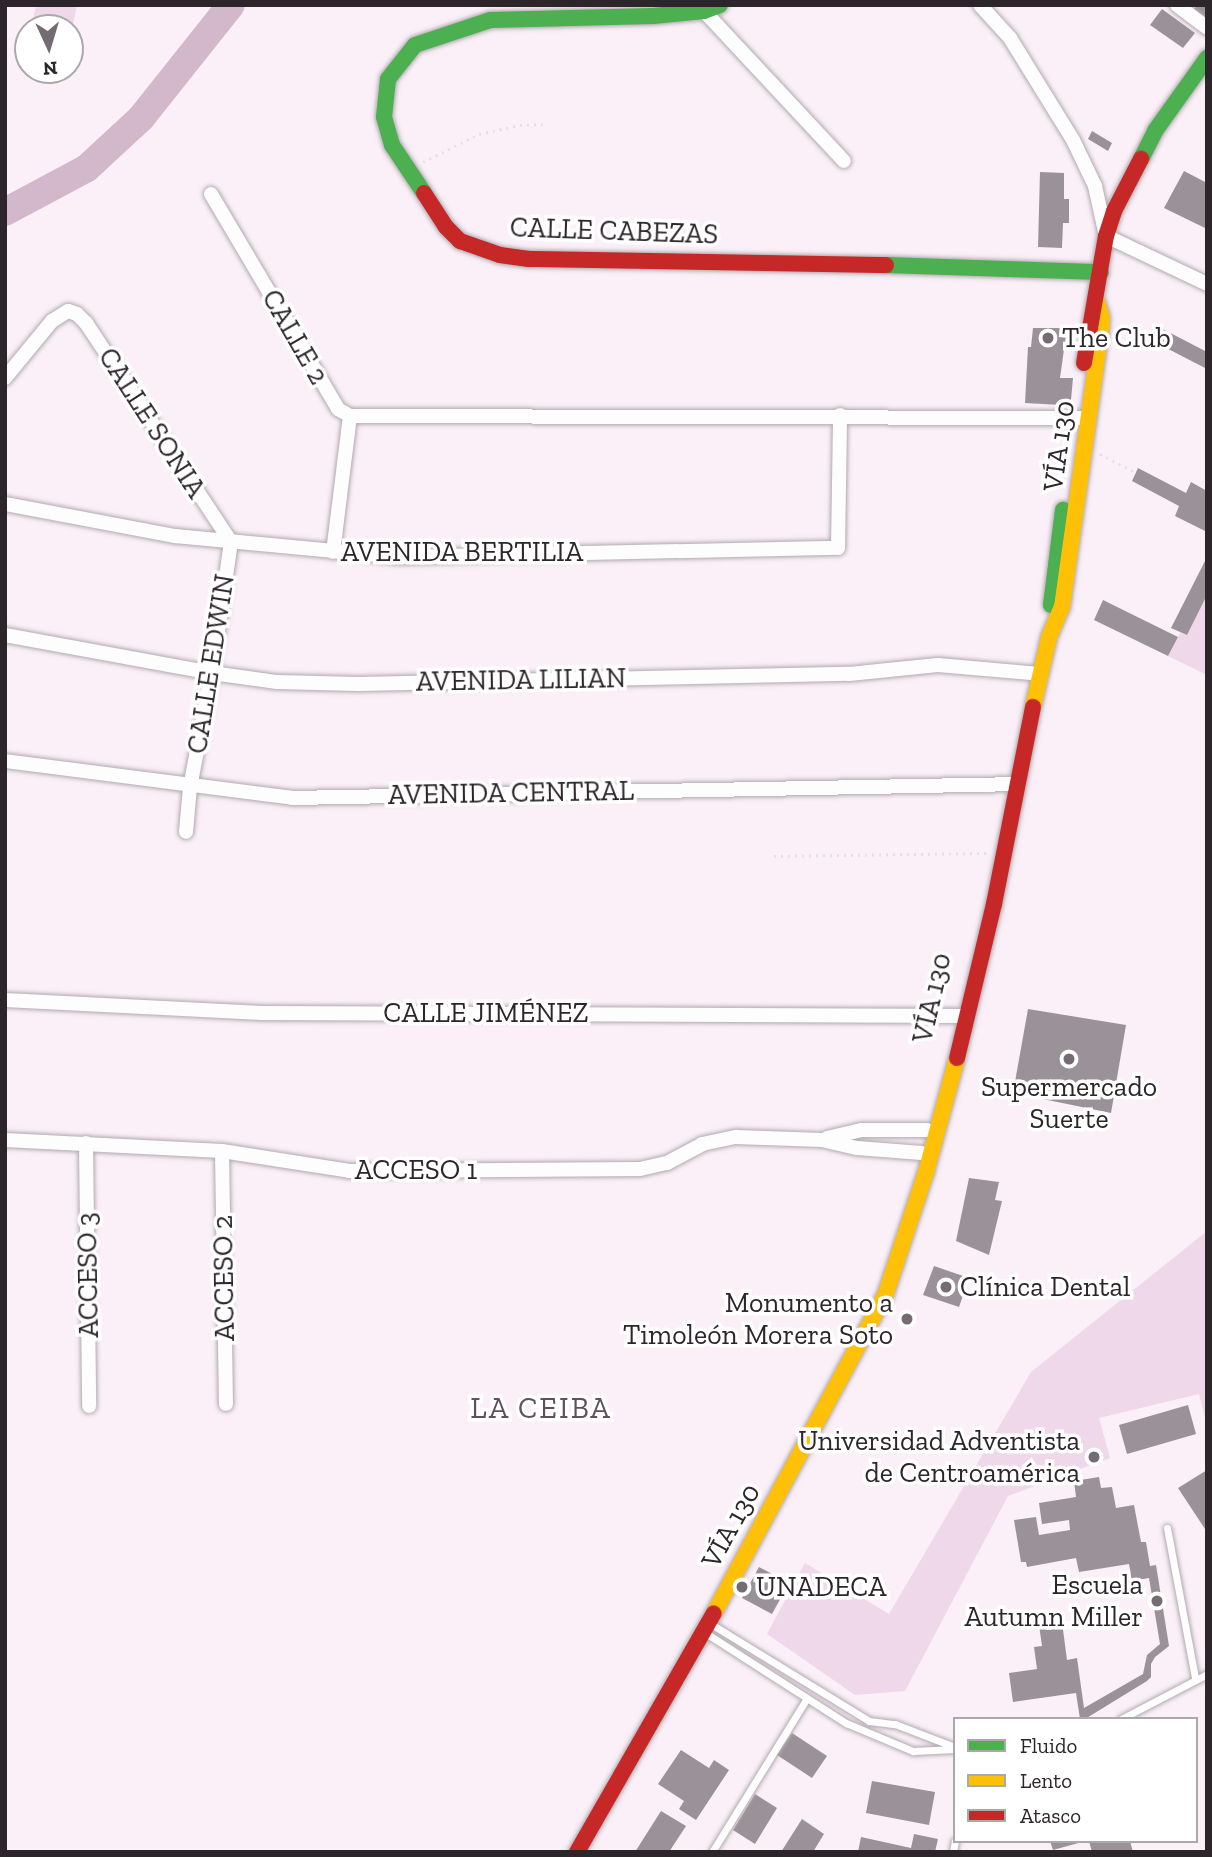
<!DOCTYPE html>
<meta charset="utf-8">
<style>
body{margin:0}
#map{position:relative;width:1212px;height:1857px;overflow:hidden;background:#fbf0f8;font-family:"Zilla Slab",serif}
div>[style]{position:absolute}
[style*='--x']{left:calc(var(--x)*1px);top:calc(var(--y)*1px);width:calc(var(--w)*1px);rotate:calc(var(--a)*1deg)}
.green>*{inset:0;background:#eed8e9}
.river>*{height:28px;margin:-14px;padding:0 14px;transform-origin:14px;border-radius:14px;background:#d3b7cb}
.building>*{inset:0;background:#9b9199}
.path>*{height:2.5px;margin-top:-1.25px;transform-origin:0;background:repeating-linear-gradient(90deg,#e4e1e3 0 2px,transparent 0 7px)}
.roads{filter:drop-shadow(0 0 2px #b1aaaf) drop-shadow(0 0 2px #b1aaaf)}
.lane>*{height:7px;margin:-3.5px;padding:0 3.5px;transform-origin:3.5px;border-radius:3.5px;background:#fefdfe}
.street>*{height:14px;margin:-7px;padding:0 7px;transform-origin:7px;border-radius:7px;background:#fefdfe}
.fast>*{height:16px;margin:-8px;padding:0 8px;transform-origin:8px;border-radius:8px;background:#4caf50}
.slow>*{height:16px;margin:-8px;padding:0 8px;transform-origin:8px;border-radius:8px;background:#ffc107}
.jam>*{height:16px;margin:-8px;padding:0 8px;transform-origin:8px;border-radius:8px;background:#c62828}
.dots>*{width:19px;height:19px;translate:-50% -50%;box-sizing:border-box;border:4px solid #fff;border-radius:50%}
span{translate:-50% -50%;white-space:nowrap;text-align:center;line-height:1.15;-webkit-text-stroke:7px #fff;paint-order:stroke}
.street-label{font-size:28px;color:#2c252a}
.poi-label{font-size:28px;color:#2c252a}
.left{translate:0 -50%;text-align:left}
.right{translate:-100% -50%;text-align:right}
.neighbourhood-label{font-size:30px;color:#60515c;letter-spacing:2px}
.frame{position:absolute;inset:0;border:7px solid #2c252a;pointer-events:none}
.legend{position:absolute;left:953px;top:1717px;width:245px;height:126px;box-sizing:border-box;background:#fff;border:2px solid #aba8aa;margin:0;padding:9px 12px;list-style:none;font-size:21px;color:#2c252a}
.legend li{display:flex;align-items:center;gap:14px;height:35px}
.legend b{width:35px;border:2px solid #aba8aa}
.north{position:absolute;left:14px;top:14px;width:70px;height:70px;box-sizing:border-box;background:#fff;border:2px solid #aba8aa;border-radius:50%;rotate:176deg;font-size:19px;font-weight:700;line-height:28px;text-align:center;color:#2c252a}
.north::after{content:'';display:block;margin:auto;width:24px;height:32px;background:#746c72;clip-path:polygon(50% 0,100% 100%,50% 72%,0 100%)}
</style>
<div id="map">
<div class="green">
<i style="clip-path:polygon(36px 5px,77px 5px,73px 25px,33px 19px)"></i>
<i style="clip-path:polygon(1207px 595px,1207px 675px,1168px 656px,1180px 633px,1187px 635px)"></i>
<i style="clip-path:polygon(1207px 1231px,1207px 1425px,1199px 1394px,1099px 1418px,1110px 1458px,1008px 1496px,905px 1691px,855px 1695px,767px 1634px,805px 1563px,889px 1614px,1031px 1372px)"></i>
</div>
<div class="river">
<i style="--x:5;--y:212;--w:93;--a:-28.2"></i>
<i style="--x:87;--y:168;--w:74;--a:-42.8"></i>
<i style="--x:141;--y:118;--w:144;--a:-51.5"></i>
</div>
<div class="building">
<i style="clip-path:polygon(1197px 5px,1207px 5px,1207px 19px,1194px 9px)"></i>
<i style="clip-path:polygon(1162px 9px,1195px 33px,1183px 48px,1150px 25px)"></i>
<i style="clip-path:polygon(1092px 131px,1112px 143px,1108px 151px,1088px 139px)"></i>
<i style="clip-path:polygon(1184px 171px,1207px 183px,1207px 229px,1164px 208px)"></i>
<i style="clip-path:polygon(1040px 172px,1064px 173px,1064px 199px,1069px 199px,1069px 223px,1063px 223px,1062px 248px,1038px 247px)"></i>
<i style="clip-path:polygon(1155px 325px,1207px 352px,1207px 369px,1147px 338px)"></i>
<i style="clip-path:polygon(1033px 328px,1067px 328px,1060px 378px,1073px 378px,1071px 400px,1061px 401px,1061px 405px,1025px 403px,1028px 347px,1031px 347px)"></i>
<i style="clip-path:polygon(1138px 468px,1186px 493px,1191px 482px,1207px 491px,1207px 532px,1175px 516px,1179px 506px,1132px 481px)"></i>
<i style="clip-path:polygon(1207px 557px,1207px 595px,1187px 635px,1171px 628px)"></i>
<i style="clip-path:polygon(1103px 600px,1178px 637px,1168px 656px,1094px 620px)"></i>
<i style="clip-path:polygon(1028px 1009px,1126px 1025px,1111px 1113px,1013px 1093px)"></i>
<i style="clip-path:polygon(969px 1178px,999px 1182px,995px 1200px,1002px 1201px,989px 1255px,956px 1241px)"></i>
<i style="clip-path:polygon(934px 1266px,969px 1278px,959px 1307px,923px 1295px)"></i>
<i style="clip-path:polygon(1188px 1405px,1196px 1434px,1127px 1454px,1119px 1425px)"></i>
<i style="clip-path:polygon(1207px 1470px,1207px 1532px,1178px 1488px)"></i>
<i style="clip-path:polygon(1099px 1477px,1101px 1488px,1112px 1487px,1116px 1508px,1134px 1505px,1141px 1542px,1146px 1542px,1150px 1566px,1156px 1565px,1169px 1646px,1155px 1657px,1151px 1664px,1151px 1677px,1147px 1681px,1085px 1719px,1080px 1719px,1076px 1693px,1013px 1702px,1009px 1673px,1037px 1669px,1034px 1647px,1042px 1646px,1039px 1625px,1062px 1622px,1067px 1660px,1077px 1658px,1084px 1708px,1143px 1674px,1147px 1655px,1160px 1644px,1149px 1578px,1132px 1581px,1129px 1564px,1079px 1572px,1076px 1558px,1027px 1567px,1026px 1562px,1021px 1562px,1014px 1520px,1036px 1517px,1039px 1535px,1070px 1530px,1069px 1520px,1042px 1524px,1039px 1503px,1076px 1497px,1074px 1481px)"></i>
<i style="clip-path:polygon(759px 1567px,789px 1583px,772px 1614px,742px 1598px)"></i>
<i style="clip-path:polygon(792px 1733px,827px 1756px,812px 1778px,777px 1755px)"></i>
<i style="clip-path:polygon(681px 1750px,709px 1768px,714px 1760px,729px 1770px,696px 1820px,679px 1809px,684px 1801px,658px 1784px)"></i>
<i style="clip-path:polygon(872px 1781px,935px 1792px,929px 1825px,866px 1813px)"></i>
<i style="clip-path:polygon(755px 1794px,777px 1808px,755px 1844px,733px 1830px)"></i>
<i style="clip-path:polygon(661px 1811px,686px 1826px,669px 1852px,635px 1852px)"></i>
<i style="clip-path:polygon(802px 1819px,824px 1834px,813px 1852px,781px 1852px)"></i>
<i style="clip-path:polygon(914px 1834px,938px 1839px,935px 1852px,858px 1852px,861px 1837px,911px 1848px)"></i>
<i style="clip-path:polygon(1050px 1841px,1081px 1841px,1082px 1842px,1053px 1850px)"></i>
<i style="clip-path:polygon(1089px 1841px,1130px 1841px,1133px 1852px,1092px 1852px)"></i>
</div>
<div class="path">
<i style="--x:423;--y:162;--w:63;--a:-26.6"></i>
<i style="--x:479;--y:134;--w:42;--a:-12.4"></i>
<i style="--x:520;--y:125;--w:27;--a:-2"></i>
<i style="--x:1100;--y:454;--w:38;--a:27"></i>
<i style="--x:774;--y:856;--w:212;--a:-0.8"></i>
</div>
<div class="roads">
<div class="lane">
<i style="--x:1167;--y:1528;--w:153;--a:79.4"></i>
<i style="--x:711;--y:1624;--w:185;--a:31.5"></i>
<i style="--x:869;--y:1721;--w:26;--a:7"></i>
<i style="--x:895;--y:1724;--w:64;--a:21"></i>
<i style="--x:704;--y:1632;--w:169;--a:32.7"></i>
<i style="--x:846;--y:1723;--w:73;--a:22.7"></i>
<i style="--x:913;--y:1751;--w:42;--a:-2.7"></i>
<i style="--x:1121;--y:1719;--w:97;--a:-27.6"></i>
<i style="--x:712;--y:1852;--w:179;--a:-58.3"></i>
<i style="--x:953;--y:1852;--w:11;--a:-80"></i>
</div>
<div class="street">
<i style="--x:980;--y:5;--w:45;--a:47.7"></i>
<i style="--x:1010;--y:38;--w:120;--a:58.3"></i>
<i style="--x:1073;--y:140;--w:51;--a:64.4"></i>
<i style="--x:1095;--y:186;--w:51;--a:77.6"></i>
<i style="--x:1106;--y:236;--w:112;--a:25.4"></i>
<i style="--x:1177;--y:5;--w:38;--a:37"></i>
<i style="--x:704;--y:11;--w:205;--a:47"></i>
<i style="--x:211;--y:194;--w:250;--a:59.4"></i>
<i style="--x:338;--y:409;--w:14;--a:30"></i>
<i style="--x:350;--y:416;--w:137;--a:97.1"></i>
<i style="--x:5;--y:378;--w:74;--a:-50.5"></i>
<i style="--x:52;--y:321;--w:19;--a:-32"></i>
<i style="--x:68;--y:311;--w:9;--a:18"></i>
<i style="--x:77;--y:314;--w:13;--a:45"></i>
<i style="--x:86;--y:323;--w:263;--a:56.5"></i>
<i style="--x:231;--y:542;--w:132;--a:98.3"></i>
<i style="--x:212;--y:673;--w:116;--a:100.9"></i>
<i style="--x:190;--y:787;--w:45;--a:95.1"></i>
<i style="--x:350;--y:416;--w:739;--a:0.16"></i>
<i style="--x:5;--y:504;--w:173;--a:10.7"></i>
<i style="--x:175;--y:536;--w:224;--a:5.4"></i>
<i style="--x:398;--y:557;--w:440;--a:-1.2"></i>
<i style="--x:838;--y:548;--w:133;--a:-89.1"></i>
<i style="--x:5;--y:635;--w:210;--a:10.4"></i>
<i style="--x:212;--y:673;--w:66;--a:7.9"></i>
<i style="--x:277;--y:682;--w:81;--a:1.4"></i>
<i style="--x:358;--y:684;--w:491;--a:-1.2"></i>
<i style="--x:849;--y:674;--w:89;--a:-5.8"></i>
<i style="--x:938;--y:665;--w:102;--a:5"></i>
<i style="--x:5;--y:761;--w:289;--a:7.3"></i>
<i style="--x:292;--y:798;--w:726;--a:-1.1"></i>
<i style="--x:5;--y:1000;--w:257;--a:2.9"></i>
<i style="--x:262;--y:1013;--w:705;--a:0.24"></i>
<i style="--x:827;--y:1138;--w:36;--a:-13"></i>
<i style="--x:862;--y:1130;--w:65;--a:0"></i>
<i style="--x:5;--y:1140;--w:217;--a:2.9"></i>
<i style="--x:222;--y:1151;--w:129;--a:8.9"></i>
<i style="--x:349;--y:1171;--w:291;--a:-0.4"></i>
<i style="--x:640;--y:1169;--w:28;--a:-13"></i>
<i style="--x:667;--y:1163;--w:40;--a:-28"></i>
<i style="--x:702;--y:1144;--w:35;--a:-12"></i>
<i style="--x:736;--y:1137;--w:86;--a:2"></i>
<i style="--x:822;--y:1140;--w:36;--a:13"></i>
<i style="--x:857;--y:1148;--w:65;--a:4.4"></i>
<i style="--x:86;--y:1143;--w:263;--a:89.3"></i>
<i style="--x:222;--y:1151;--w:253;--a:89.1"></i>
</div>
<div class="fast">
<i style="--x:1141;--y:159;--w:31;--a:-63"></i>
<i style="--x:1155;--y:131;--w:90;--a:-54.5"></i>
<i style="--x:424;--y:193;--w:58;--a:-123.7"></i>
<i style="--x:392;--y:145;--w:29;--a:-106"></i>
<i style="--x:384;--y:117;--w:38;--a:-84"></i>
<i style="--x:388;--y:79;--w:43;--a:-51.5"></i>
<i style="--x:415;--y:45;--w:79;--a:-18.4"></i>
<i style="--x:490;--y:20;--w:163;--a:-1.4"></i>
<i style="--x:653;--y:16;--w:51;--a:-5.6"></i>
<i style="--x:704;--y:11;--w:17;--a:-21"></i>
<i style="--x:886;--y:265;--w:215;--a:1.9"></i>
<i style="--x:1051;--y:605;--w:96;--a:-82.8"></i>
</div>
<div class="slow">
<i style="--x:1033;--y:707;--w:72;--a:-77.1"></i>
<i style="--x:1049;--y:637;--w:33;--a:-67"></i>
<i style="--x:1062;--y:607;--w:279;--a:-82"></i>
<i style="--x:1101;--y:331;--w:13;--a:-86"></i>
<i style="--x:1102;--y:318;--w:17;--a:-107"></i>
<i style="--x:714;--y:1613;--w:360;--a:-61.7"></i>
<i style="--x:885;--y:1296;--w:131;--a:-71.7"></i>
<i style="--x:926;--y:1172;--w:118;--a:-74.8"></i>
</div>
<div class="jam">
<i style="--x:424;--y:193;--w:40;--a:57.1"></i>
<i style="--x:446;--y:227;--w:20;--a:45"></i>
<i style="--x:460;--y:241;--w:42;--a:19.3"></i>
<i style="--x:500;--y:255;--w:29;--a:8"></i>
<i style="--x:529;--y:259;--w:357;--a:1"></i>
<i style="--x:1084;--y:363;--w:129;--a:-80.2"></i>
<i style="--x:1106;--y:236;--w:26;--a:-72"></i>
<i style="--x:1114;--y:211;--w:59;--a:-62.6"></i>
<i style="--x:957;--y:1058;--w:158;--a:-76.5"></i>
<i style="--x:994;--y:904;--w:201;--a:-78.8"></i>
<i style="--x:577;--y:1852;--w:275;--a:-60.2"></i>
</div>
</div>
<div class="dots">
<i style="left:1048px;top:338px;background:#746c72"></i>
<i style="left:1069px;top:1059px;background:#746c72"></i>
<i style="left:946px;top:1287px;background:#746c72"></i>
<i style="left:907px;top:1319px;background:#746c72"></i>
<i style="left:1094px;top:1457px;background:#746c72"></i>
<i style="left:742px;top:1587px;background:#746c72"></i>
<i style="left:1157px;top:1601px;background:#746c72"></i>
</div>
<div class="street-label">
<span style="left:614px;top:231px;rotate:2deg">CALLE CABEZAS</span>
<span style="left:295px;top:337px;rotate:60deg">CALLE 2</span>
<span style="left:152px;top:423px;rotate:57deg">CALLE SONIA</span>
<span style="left:1059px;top:446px;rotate:-82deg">VÍA 130</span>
<span style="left:462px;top:552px">AVENIDA BERTILIA</span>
<span style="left:211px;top:664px;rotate:-81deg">CALLE EDWIN</span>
<span style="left:521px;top:680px;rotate:-1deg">AVENIDA LILIAN</span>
<span style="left:511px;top:793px;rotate:-1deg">AVENIDA CENTRAL</span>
<span style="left:932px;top:998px;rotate:-77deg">VÍA 130</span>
<span style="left:486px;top:1013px">CALLE JIMÉNEZ</span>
<span style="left:416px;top:1170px">ACCESO 1</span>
<span style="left:88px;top:1275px;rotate:-91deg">ACCESO 3</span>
<span style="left:224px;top:1278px;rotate:-91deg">ACCESO 2</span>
<span style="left:731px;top:1526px;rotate:-61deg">VÍA 130</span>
</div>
<div class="poi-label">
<span class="left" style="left:1062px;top:338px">The Club</span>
<span style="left:1069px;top:1103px">Supermercado<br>Suerte</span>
<span class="left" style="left:960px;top:1287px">Clínica Dental</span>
<span class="right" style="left:893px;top:1319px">Monumento a<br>Timoleón Morera Soto</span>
<span class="right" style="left:1080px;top:1457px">Universidad Adventista<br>de Centroamérica</span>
<span class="right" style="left:1143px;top:1601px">Escuela<br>Autumn Miller</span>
<span class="left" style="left:756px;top:1587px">UNADECA</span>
</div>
<div class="neighbourhood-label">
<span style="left:541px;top:1408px">LA CEIBA</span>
</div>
<div class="frame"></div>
<ul class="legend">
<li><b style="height:9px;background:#4caf50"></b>Fluido</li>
<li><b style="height:9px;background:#ffc107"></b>Lento</li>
<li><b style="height:9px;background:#c62828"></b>Atasco</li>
</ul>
<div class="north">N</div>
</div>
